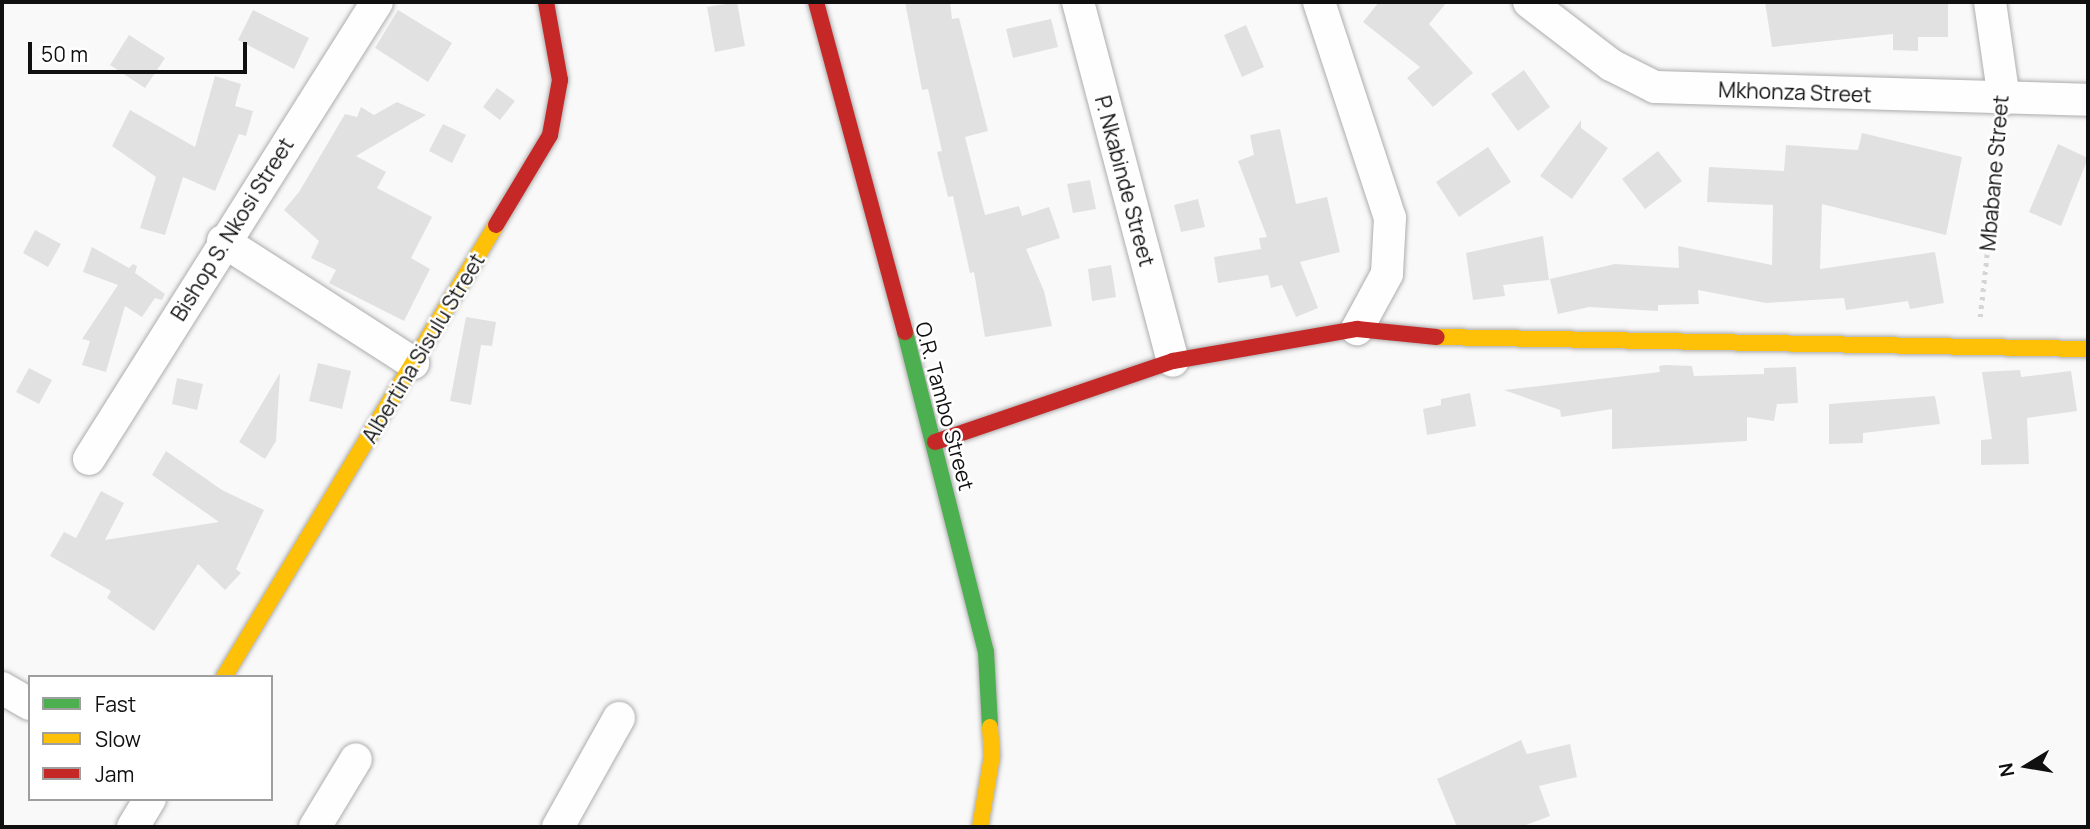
<!DOCTYPE html>
<style>
body{margin:0}
#map{position:relative;width:2090px;height:829px;overflow:hidden;background:#faf9fa;font-family:Manrope,sans-serif}
div>[style]{position:absolute}
[style*='--x']{left:calc(var(--x)*1px);top:calc(var(--y)*1px);width:calc(var(--w)*1px);rotate:calc(var(--a)*1deg)}
.building>*{inset:0;background:#e2e1e1}
.path>*{height:4.5px;margin-top:-2.25px;transform-origin:0;background:repeating-linear-gradient(90deg,#d5d5d5 0 3.5px,transparent 0 8.5px)}
.roads{filter:drop-shadow(0 0 2px #adadad) drop-shadow(0 0 2px #adadad)}
.street>*{height:32px;margin:-16px;padding:0 16px;transform-origin:16px;border-radius:16px;background:#fefefe}
.fast>*{height:16px;margin:-8px;padding:0 8px;transform-origin:8px;border-radius:8px;background:#4caf50}
.slow>*{height:16px;margin:-8px;padding:0 8px;transform-origin:8px;border-radius:8px;background:#ffc107}
.jam>*{height:16px;margin:-8px;padding:0 8px;transform-origin:8px;border-radius:8px;background:#c62828}
span{translate:-50% -50%;white-space:nowrap;text-align:center;line-height:1.15;-webkit-text-stroke:5px #fff;paint-order:stroke}
.street-label{font-size:21px;color:#101011}
.frame{position:absolute;inset:0;border:4px solid #101011;pointer-events:none}
.legend{position:absolute;left:28px;top:675px;width:245px;height:126px;box-sizing:border-box;background:#fff;border:2px solid #9f9fa0;margin:0;padding:9px 12px;list-style:none;font-size:21px;color:#101011}
.legend li{display:flex;align-items:center;gap:14px;height:35px}
.legend b{width:35px;border:2px solid #9f9fa0}
.north{position:absolute;left:1992px;top:731px;width:70px;height:70px;-webkit-text-stroke:5px #fff;paint-order:stroke;rotate:259deg;font-size:19px;font-weight:700;line-height:28px;text-align:center;color:#101011}
.north::after{content:'';display:block;margin:auto;width:24px;height:32px;background:#101011;clip-path:polygon(50% 0,100% 100%,50% 72%,0 100%)}
.scale{position:absolute;left:28px;top:42px;width:219px;height:32px;box-sizing:border-box;border:4px solid #101011;border-top:0;padding-left:9px;font-size:21px;line-height:24px;white-space:nowrap;color:#101011;-webkit-text-stroke:5px #fff;paint-order:stroke}
</style>
<div id="map">
<div class="building">
<i style="clip-path:polygon(737px 2px,745px 46px,715px 52px,707px 7px)"></i>
<i style="clip-path:polygon(905px 2px,950px 2px,952px 19px,959px 18px,988px 131px,965px 137px,985px 215px,1019px 206px,1022px 216px,1049px 207px,1060px 238px,1026px 249px,1044px 291px,1052px 326px,985px 337px,974px 272px,970px 273px,953px 196px,948px 197px,937px 152px,942px 151px,928px 89px,922px 90px)"></i>
<i style="clip-path:polygon(1379px 2px,1447px 2px,1429px 24px,1473px 73px,1433px 107px,1407px 78px,1420px 67px,1363px 22px)"></i>
<i style="clip-path:polygon(1765px 2px,1948px 2px,1948px 37px,1918px 37px,1918px 51px,1893px 50px,1893px 34px,1772px 47px)"></i>
<i style="clip-path:polygon(253px 10px,309px 38px,294px 69px,238px 40px)"></i>
<i style="clip-path:polygon(398px 10px,452px 43px,428px 82px,375px 48px)"></i>
<i style="clip-path:polygon(1051px 19px,1058px 47px,1013px 58px,1006px 29px)"></i>
<i style="clip-path:polygon(1246px 25px,1264px 67px,1242px 77px,1224px 35px)"></i>
<i style="clip-path:polygon(129px 35px,165px 58px,145px 88px,110px 65px)"></i>
<i style="clip-path:polygon(1524px 70px,1550px 107px,1518px 131px,1491px 94px)"></i>
<i style="clip-path:polygon(215px 76px,241px 84px,235px 106px,253px 111px,246px 136px,239px 134px,215px 191px,183px 177px,165px 235px,140px 228px,156px 177px,112px 146px,130px 110px,195px 147px)"></i>
<i style="clip-path:polygon(497px 88px,515px 101px,500px 120px,483px 107px)"></i>
<i style="clip-path:polygon(397px 102px,426px 115px,356px 156px,386px 172px,377px 188px,432px 217px,411px 258px,430px 269px,404px 321px,329px 283px,336px 270px,311px 258px,319px 241px,284px 210px,299px 192px,345px 114px,357px 117px,361px 107px,374px 115px)"></i>
<i style="clip-path:polygon(1581px 120px,1581px 128px,1608px 148px,1572px 199px,1540px 176px)"></i>
<i style="clip-path:polygon(443px 124px,466px 135px,452px 163px,429px 151px)"></i>
<i style="clip-path:polygon(1280px 129px,1296px 204px,1327px 197px,1340px 252px,1300px 262px,1318px 308px,1296px 317px,1282px 285px,1271px 288px,1268px 275px,1218px 283px,1214px 257px,1261px 249px,1259px 238px,1267px 237px,1238px 161px,1254px 155px,1250px 135px)"></i>
<i style="clip-path:polygon(1862px 133px,1962px 157px,1946px 235px,1822px 204px,1820px 269px,1935px 252px,1944px 303px,1910px 309px,1908px 301px,1846px 310px,1844px 298px,1766px 303px,1698px 290px,1699px 304px,1658px 305px,1658px 311px,1589px 307px,1558px 314px,1550px 279px,1615px 264px,1679px 268px,1678px 246px,1772px 265px,1773px 205px,1707px 202px,1709px 167px,1784px 171px,1786px 145px,1858px 150px)"></i>
<i style="clip-path:polygon(2058px 144px,2088px 158px,2061px 226px,2029px 212px)"></i>
<i style="clip-path:polygon(1488px 147px,1511px 182px,1459px 217px,1436px 182px)"></i>
<i style="clip-path:polygon(1658px 151px,1682px 181px,1645px 209px,1622px 179px)"></i>
<i style="clip-path:polygon(1090px 180px,1096px 209px,1073px 213px,1067px 184px)"></i>
<i style="clip-path:polygon(1198px 199px,1205px 227px,1181px 232px,1174px 205px)"></i>
<i style="clip-path:polygon(35px 230px,61px 244px,48px 267px,23px 253px)"></i>
<i style="clip-path:polygon(1543px 236px,1549px 280px,1503px 285px,1505px 296px,1473px 300px,1466px 253px)"></i>
<i style="clip-path:polygon(92px 247px,129px 268px,133px 264px,137px 266px,135px 273px,165px 294px,162px 300px,155px 298px,142px 317px,125px 306px,106px 372px,82px 365px,90px 341px,82px 339px,118px 285px,83px 272px)"></i>
<i style="clip-path:polygon(1111px 265px,1116px 297px,1092px 301px,1088px 269px)"></i>
<i style="clip-path:polygon(466px 317px,496px 322px,492px 346px,481px 345px,471px 405px,450px 401px)"></i>
<i style="clip-path:polygon(318px 363px,351px 371px,342px 409px,309px 401px)"></i>
<i style="clip-path:polygon(1665px 365px,1692px 366px,1694px 376px,1764px 374px,1764px 368px,1796px 367px,1798px 403px,1777px 404px,1774px 421px,1747px 417px,1747px 441px,1612px 449px,1612px 409px,1561px 417px,1560px 410px,1504px 390px,1660px 372px,1659px 366px)"></i>
<i style="clip-path:polygon(29px 368px,52px 380px,39px 404px,16px 392px)"></i>
<i style="clip-path:polygon(2020px 370px,2021px 377px,2071px 371px,2077px 411px,2027px 418px,2029px 464px,1981px 465px,1981px 440px,1992px 439px,1982px 372px)"></i>
<i style="clip-path:polygon(280px 373px,276px 441px,265px 459px,239px 442px)"></i>
<i style="clip-path:polygon(177px 378px,203px 384px,197px 410px,172px 404px)"></i>
<i style="clip-path:polygon(1470px 393px,1476px 426px,1427px 435px,1423px 409px,1441px 405px,1441px 399px)"></i>
<i style="clip-path:polygon(1935px 396px,1940px 424px,1863px 433px,1863px 443px,1829px 444px,1829px 404px)"></i>
<i style="clip-path:polygon(166px 451px,222px 490px,264px 510px,236px 569px,241px 573px,225px 590px,198px 564px,154px 631px,107px 598px,111px 591px,50px 556px,64px 532px,76px 538px,101px 491px,124px 503px,105px 540px,219px 522px,152px 475px)"></i>
<i style="clip-path:polygon(1521px 740px,1527px 754px,1570px 744px,1577px 777px,1539px 786px,1550px 816px,1521px 827px,1457px 827px,1437px 779px)"></i>
</div>
<div class="path">
<i style="--x:1980;--y:317;--w:191;--a:-83.7"></i>
</div>
<div class="roads">
<div class="street">
<i style="--x:1078;--y:2;--w:371;--a:75.2"></i>
<i style="--x:1319;--y:2;--w:227;--a:71.8"></i>
<i style="--x:1390;--y:218;--w:56;--a:93.1"></i>
<i style="--x:1387;--y:274;--w:63;--a:118.6"></i>
<i style="--x:1529;--y:2;--w:103;--a:37.5"></i>
<i style="--x:1611;--y:65;--w:49;--a:26.6"></i>
<i style="--x:1655;--y:87;--w:433;--a:1.7"></i>
<i style="--x:1990;--y:2;--w:98;--a:81.8"></i>
<i style="--x:223;--y:241;--w:226;--a:32.7"></i>
<i style="--x:89;--y:459;--w:540;--a:-57.78"></i>
<i style="--x:2;--y:688;--w:32;--a:30"></i>
<i style="--x:133;--y:827;--w:33;--a:-59"></i>
<i style="--x:315;--y:827;--w:79;--a:-58.9"></i>
<i style="--x:558;--y:827;--w:125;--a:-60.8"></i>
</div>
<div class="fast">
<i style="--x:905;--y:332;--w:330;--a:75.8"></i>
<i style="--x:986;--y:652;--w:75;--a:86.9"></i>
</div>
<div class="slow">
<i style="--x:1437;--y:337;--w:651;--a:1.06"></i>
<i style="--x:224;--y:677;--w:528;--a:-58.96"></i>
<i style="--x:980;--y:827;--w:72;--a:-80.4"></i>
<i style="--x:992;--y:756;--w:29;--a:-94"></i>
</div>
<div class="jam">
<i style="--x:816;--y:2;--w:342;--a:74.9"></i>
<i style="--x:496;--y:225;--w:105;--a:-59"></i>
<i style="--x:550;--y:135;--w:56;--a:-79.7"></i>
<i style="--x:560;--y:80;--w:79;--a:-100.2"></i>
<i style="--x:935;--y:442;--w:251;--a:-18.8"></i>
<i style="--x:1173;--y:361;--w:187;--a:-9.9"></i>
<i style="--x:1357;--y:329;--w:80;--a:5.7"></i>
</div>
</div>
<div class="street-label">
<span style="left:1795px;top:92px;rotate:2deg">Mkhonza Street</span>
<span style="left:1994px;top:173px;rotate:-85deg">Mbabane Street</span>
<span style="left:1125px;top:181px;rotate:75deg">P. Nkabinde Street</span>
<span style="left:232px;top:229px;rotate:-58deg">Bishop S. Nkosi Street</span>
<span style="left:423px;top:348px;rotate:-59deg">Albertina Sisulu Street</span>
<span style="left:945px;top:406px;rotate:75deg">O.R. Tambo Street</span>
</div>
<div class="frame"></div>
<ul class="legend">
<li><b style="height:9px;background:#4caf50"></b>Fast</li>
<li><b style="height:9px;background:#ffc107"></b>Slow</li>
<li><b style="height:9px;background:#c62828"></b>Jam</li>
</ul>
<div class="north">N</div>
<div class="scale">50 m</div>
</div>
